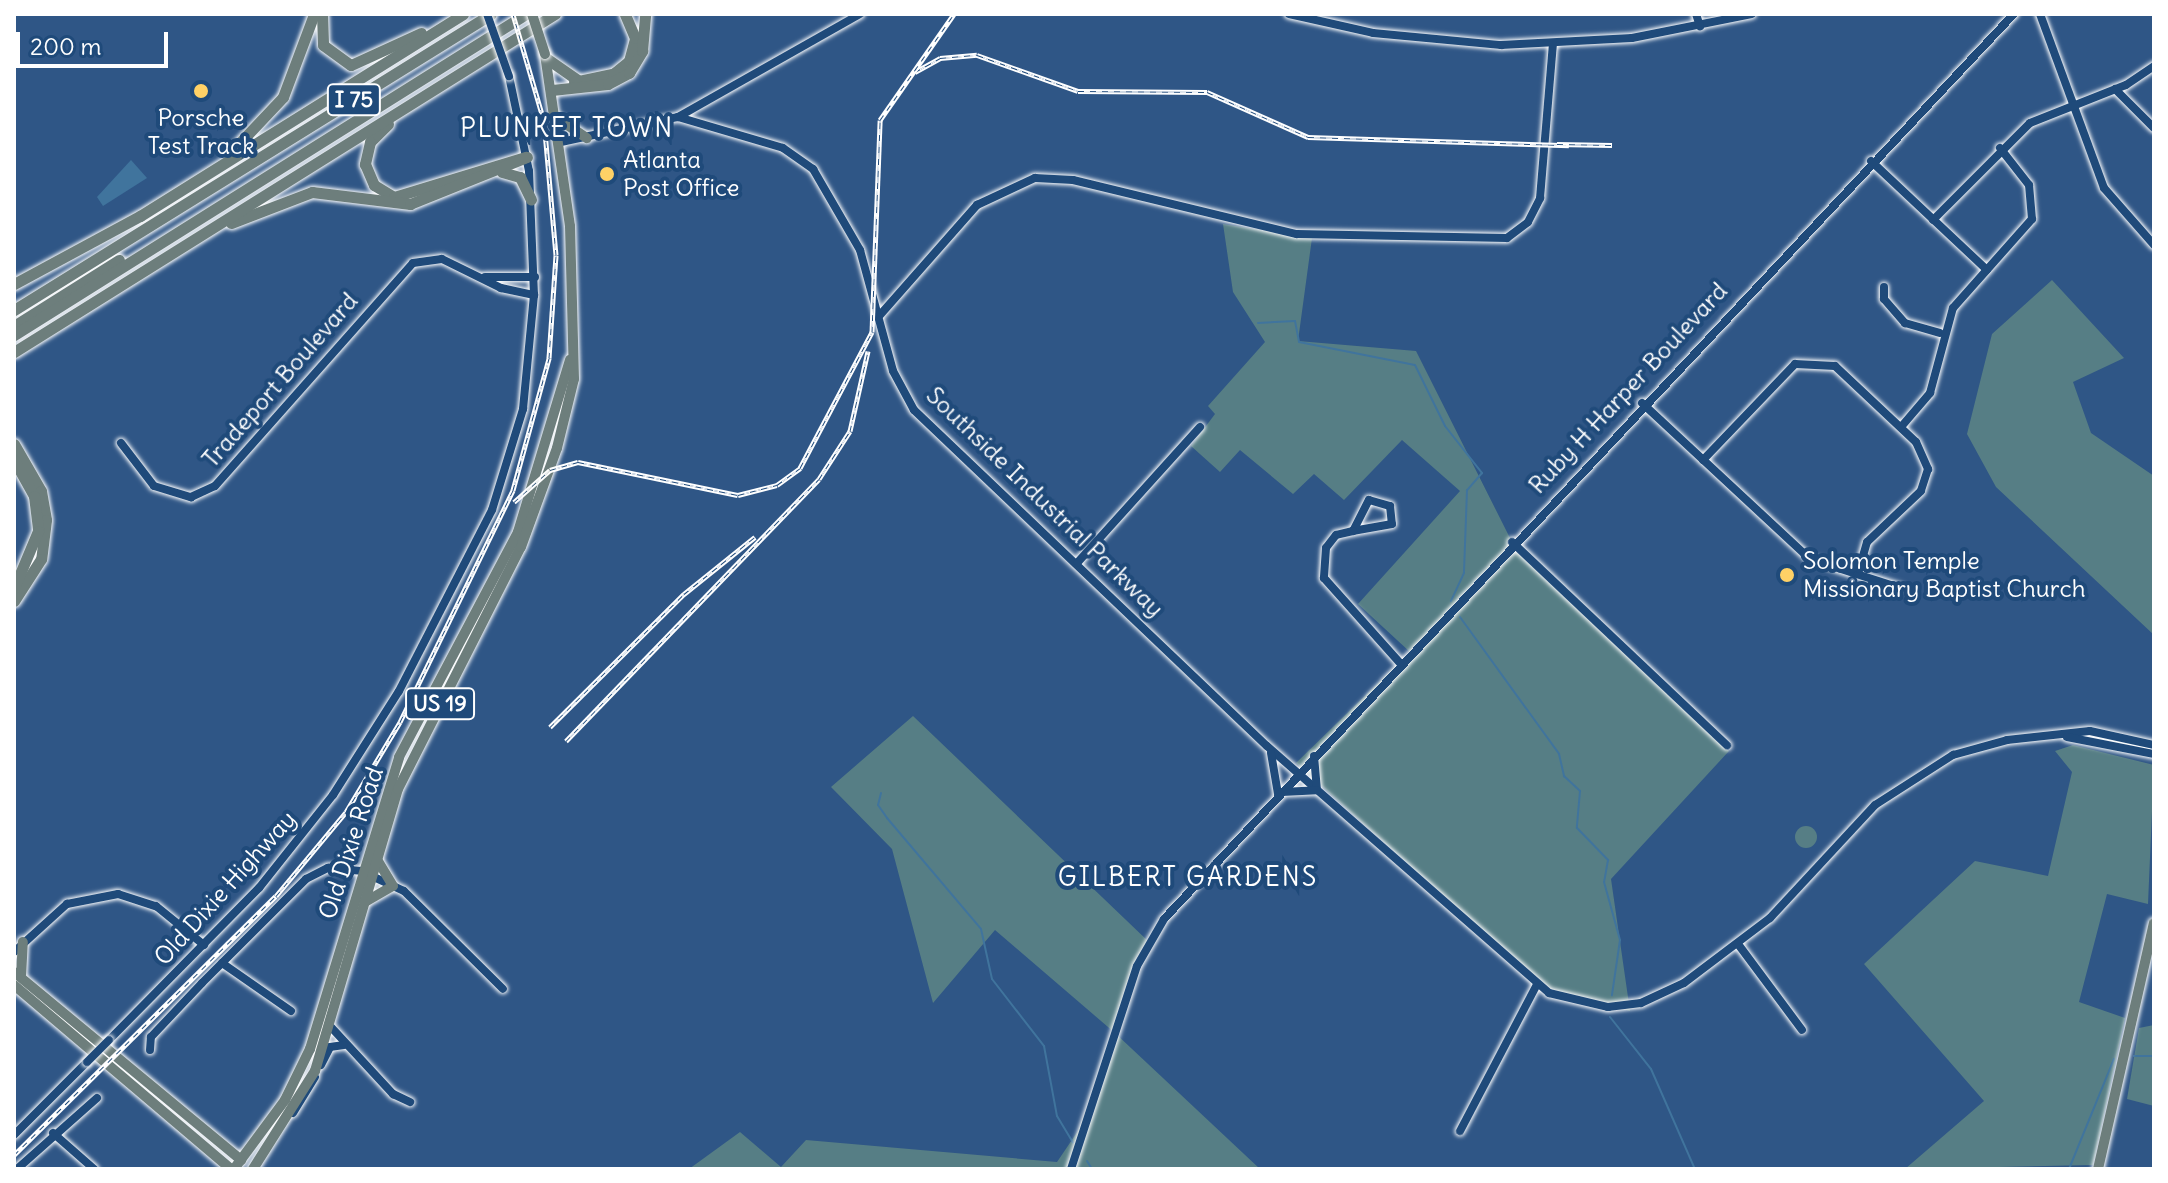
<!DOCTYPE html>
<style>
body{margin:0}
#map{position:relative;width:2168px;height:1183px;overflow:hidden;background:#2f5686;font-family:Delius,sans-serif}
div>[style]{position:absolute}
[style*='--x']{left:calc(var(--x)*1px);top:calc(var(--y)*1px);width:calc(var(--w)*1px);rotate:calc(var(--a)*1deg)}
.green>*{inset:0;background:#567e85}
.round{border-radius:50%}
.water>*{inset:0;background:#40749d}
.stream>*{height:2px;margin:-1px;padding:0 1px;transform-origin:1px;border-radius:1px;background:#40749d}
.roads{filter:drop-shadow(0 0 2px #fff) drop-shadow(0 0 2px #fff)}
.minor>*{height:8px;margin:-4px;padding:0 4px;transform-origin:4px;border-radius:4px;background:#1f4a7a}
.major>*{height:10px;margin:-5px;padding:0 5px;transform-origin:5px;border-radius:5px;background:#6d7e7c}
.highway>*{height:11px;margin:-5.5px;padding:0 5.5px;transform-origin:5.5px;border-radius:5.5px;background:#6d7e7c}
.rail>*{height:5px;margin-top:-2.5px;transform-origin:0;background:repeating-linear-gradient(90deg,#1f4a7a 0 6px,#fff 0 12px);box-sizing:border-box;border-block:2px solid #fff}
.bridges{filter:drop-shadow(0 0 2px #fff) drop-shadow(0 0 2px #fff)}
.minor-bridge>*{height:8px;margin:-4px;padding:0 4px;transform-origin:4px;border-radius:4px;background:#1f4a7a}
.major-bridge>*{height:10px;margin:-5px;padding:0 5px;transform-origin:5px;border-radius:5px;background:#6d7e7c}
.dots>*{width:22px;height:22px;translate:-50% -50%;box-sizing:border-box;border:4px solid #1f4a7a;border-radius:50%}
span{translate:-50% -50%;white-space:nowrap;text-align:center;line-height:1.15;-webkit-text-stroke:8px #1f4a7a;paint-order:stroke}
.shield-label span{padding:2px 6px;background:#1f4a7a;border:2px solid;border-radius:6px;-webkit-text-stroke-width:0}
.shield-label{font-size:22px;color:#fff;font-weight:700}
.poi-label{font-size:24px;color:#fff}
.left{translate:0 -50%;text-align:left}
.street-label{font-size:24px;color:#fff}
.neighbourhood-label{font-size:26px;color:#fff;letter-spacing:2px}
.frame{position:absolute;inset:0;border:16px solid #fff;pointer-events:none}
.scale{position:absolute;left:16px;top:32px;width:152px;height:36px;box-sizing:border-box;border:4px solid #fff;border-top:0;padding-left:10px;font-size:24px;line-height:28px;white-space:nowrap;color:#fff;-webkit-text-stroke:6px #1f4a7a;paint-order:stroke}
</style>
<div id="map">
<div class="green">
<i style="clip-path:polygon(1223px 224px,1312px 238px,1298px 341px,1416px 351px,1511px 540px,1729px 751px,1611px 879px,1630px 1011px,1546px 988px,1296px 763px,1410px 652px,1358px 604px,1460px 491px,1402px 440px,1344px 500px,1314px 474px,1293px 494px,1240px 450px,1220px 472px,1191px 446px,1215px 414px,1208px 406px,1265px 342px,1233px 292px)"></i>
<i style="clip-path:polygon(2052px 280px,2124px 358px,2073px 382px,2091px 433px,2154px 476px,2154px 635px,1996px 487px,1967px 434px,1992px 334px)"></i>
<i style="clip-path:polygon(913px 716px,1149px 942px,1115px 1033px,1260px 1169px,689px 1169px,740px 1132px,781px 1167px,806px 1140px,1057px 1162px,1078px 1131px,1115px 1033px,995px 930px,933px 1003px,892px 849px,831px 787px)"></i>
<i style="clip-path:polygon(2073px 745px,2154px 765px,2148px 904px,2107px 894px,2079px 1002px,2125px 1018px,2093px 1165px,1905px 1169px,1984px 1101px,1864px 964px,1975px 861px,2048px 876px,2072px 772px,2055px 751px)"></i>
<i class="round" style="left:1795px;top:826px;width:22px;height:22px"></i>
<i style="clip-path:polygon(2154px 1025px,2154px 1106px,2127px 1099px,2139px 1028px)"></i>
</div>
<div class="water">
<i style="clip-path:polygon(131px 160px,147px 178px,103px 206px,97px 197px)"></i>
</div>
<div class="stream">
<i style="--x:1258;--y:323;--w:37;--a:-3"></i>
<i style="--x:1295;--y:321;--w:21;--a:79"></i>
<i style="--x:1299;--y:342;--w:118;--a:11.2"></i>
<i style="--x:1415;--y:365;--w:68;--a:63.8"></i>
<i style="--x:1445;--y:426;--w:60;--a:51.8"></i>
<i style="--x:1482;--y:473;--w:23;--a:131"></i>
<i style="--x:1467;--y:490;--w:83;--a:92.1"></i>
<i style="--x:1464;--y:573;--w:31;--a:115"></i>
<i style="--x:1460;--y:617;--w:169;--a:54.1"></i>
<i style="--x:1559;--y:754;--w:23;--a:77"></i>
<i style="--x:1564;--y:776;--w:22;--a:43"></i>
<i style="--x:1580;--y:791;--w:37;--a:95"></i>
<i style="--x:1577;--y:828;--w:45;--a:45.9"></i>
<i style="--x:1608;--y:860;--w:22;--a:100"></i>
<i style="--x:1604;--y:882;--w:60;--a:74.6"></i>
<i style="--x:1620;--y:940;--w:56;--a:98.3"></i>
<i style="--x:881;--y:793;--w:12;--a:104"></i>
<i style="--x:878;--y:805;--w:16;--a:55"></i>
<i style="--x:887;--y:818;--w:145;--a:49.7"></i>
<i style="--x:981;--y:929;--w:51;--a:77.6"></i>
<i style="--x:992;--y:979;--w:85;--a:52.2"></i>
<i style="--x:1044;--y:1046;--w:71;--a:79.5"></i>
<i style="--x:1057;--y:1116;--w:31;--a:59"></i>
<i style="--x:1610;--y:1017;--w:66;--a:51.7"></i>
<i style="--x:1651;--y:1069;--w:109;--a:66.3"></i>
<i style="--x:2134;--y:1056;--w:20;--a:0"></i>
<i style="--x:1087;--y:1161;--w:9;--a:58"></i>
<i style="--x:2069;--y:1169;--w:119;--a:-67.8"></i>
</div>
<div class="roads">
<div class="minor">
<i style="--x:1289;--y:14;--w:86;--a:12.7"></i>
<i style="--x:1373;--y:33;--w:129;--a:5.4"></i>
<i style="--x:1501;--y:45;--w:131;--a:-3.1"></i>
<i style="--x:1632;--y:38;--w:122;--a:-11.3"></i>
<i style="--x:1696;--y:14;--w:13;--a:72"></i>
<i style="--x:2040;--y:14;--w:185;--a:69.8"></i>
<i style="--x:2104;--y:188;--w:76;--a:48.7"></i>
<i style="--x:2115;--y:89;--w:55;--a:45"></i>
<i style="--x:678;--y:117;--w:109;--a:16.4"></i>
<i style="--x:783;--y:148;--w:37;--a:35"></i>
<i style="--x:813;--y:169;--w:94;--a:59.9"></i>
<i style="--x:860;--y:250;--w:125;--a:74.7"></i>
<i style="--x:893;--y:371;--w:44;--a:61.7"></i>
<i style="--x:914;--y:410;--w:487;--a:43.6"></i>
<i style="--x:1267;--y:746;--w:375;--a:41.2"></i>
<i style="--x:1549;--y:993;--w:61;--a:13.3"></i>
<i style="--x:1608;--y:1007;--w:33;--a:-7"></i>
<i style="--x:1641;--y:1003;--w:47;--a:-24.9"></i>
<i style="--x:1684;--y:983;--w:108;--a:-37.1"></i>
<i style="--x:1770;--y:918;--w:154;--a:-47.1"></i>
<i style="--x:1875;--y:805;--w:93;--a:-32.7"></i>
<i style="--x:1953;--y:755;--w:56;--a:-15.5"></i>
<i style="--x:2007;--y:740;--w:83;--a:-6.2"></i>
<i style="--x:2090;--y:731;--w:66;--a:12.3"></i>
<i style="--x:561;--y:142;--w:120;--a:-12.1"></i>
<i style="--x:678;--y:117;--w:209;--a:-29.5"></i>
<i style="--x:1871;--y:161;--w:159;--a:43.2"></i>
<i style="--x:1933;--y:220;--w:137;--a:-45"></i>
<i style="--x:2030;--y:123;--w:103;--a:-21.6"></i>
<i style="--x:2126;--y:85;--w:34;--a:-34"></i>
<i style="--x:485;--y:277;--w:50;--a:0"></i>
<i style="--x:1884;--y:287;--w:12;--a:90"></i>
<i style="--x:1884;--y:299;--w:32;--a:49"></i>
<i style="--x:1905;--y:323;--w:36;--a:16"></i>
<i style="--x:880;--y:315;--w:147;--a:-48.6"></i>
<i style="--x:977;--y:205;--w:64;--a:-25"></i>
<i style="--x:1035;--y:178;--w:38;--a:3"></i>
<i style="--x:1073;--y:180;--w:230;--a:13.6"></i>
<i style="--x:1297;--y:234;--w:210;--a:1.1"></i>
<i style="--x:1507;--y:238;--w:26;--a:-37"></i>
<i style="--x:1528;--y:222;--w:27;--a:-63"></i>
<i style="--x:1540;--y:198;--w:155;--a:-85.2"></i>
<i style="--x:1642;--y:403;--w:229;--a:42.9"></i>
<i style="--x:1810;--y:559;--w:95;--a:17.9"></i>
<i style="--x:1901;--y:427;--w:45;--a:-49.5"></i>
<i style="--x:1930;--y:393;--w:88;--a:-74.9"></i>
<i style="--x:1953;--y:308;--w:119;--a:-48.4"></i>
<i style="--x:2032;--y:219;--w:34;--a:-95"></i>
<i style="--x:2029;--y:185;--w:47;--a:-128.1"></i>
<i style="--x:121;--y:443;--w:54;--a:52.5"></i>
<i style="--x:154;--y:486;--w:39;--a:17"></i>
<i style="--x:191;--y:497;--w:26;--a:-25"></i>
<i style="--x:215;--y:486;--w:298;--a:-48.4"></i>
<i style="--x:413;--y:263;--w:29;--a:-8"></i>
<i style="--x:442;--y:259;--w:66;--a:26.2"></i>
<i style="--x:501;--y:288;--w:34;--a:12"></i>
<i style="--x:1703;--y:460;--w:133;--a:-46.2"></i>
<i style="--x:1795;--y:364;--w:40;--a:2.9"></i>
<i style="--x:1835;--y:366;--w:111;--a:43.2"></i>
<i style="--x:1916;--y:442;--w:30;--a:66"></i>
<i style="--x:1928;--y:469;--w:23;--a:108"></i>
<i style="--x:1921;--y:491;--w:74;--a:136.6"></i>
<i style="--x:1867;--y:542;--w:33;--a:106"></i>
<i style="--x:1369;--y:500;--w:22;--a:16"></i>
<i style="--x:1390;--y:506;--w:18;--a:84"></i>
<i style="--x:1392;--y:524;--w:40;--a:170"></i>
<i style="--x:1353;--y:531;--w:35;--a:-63"></i>
<i style="--x:1353;--y:531;--w:17;--a:167"></i>
<i style="--x:1336;--y:535;--w:16;--a:128"></i>
<i style="--x:1326;--y:548;--w:30;--a:94"></i>
<i style="--x:1324;--y:578;--w:114;--a:48.2"></i>
<i style="--x:1512;--y:542;--w:296;--a:43.4"></i>
<i style="--x:1078;--y:562;--w:182;--a:-47.9"></i>
<i style="--x:2067;--y:737;--w:89;--a:11.1"></i>
<i style="--x:1271;--y:753;--w:42;--a:80.3"></i>
<i style="--x:1314;--y:756;--w:33;--a:85"></i>
<i style="--x:1282;--y:792;--w:35;--a:-3"></i>
<i style="--x:1738;--y:944;--w:107;--a:53.3"></i>
<i style="--x:14;--y:952;--w:72;--a:-42.2"></i>
<i style="--x:67;--y:904;--w:52;--a:-11.1"></i>
<i style="--x:118;--y:894;--w:40;--a:18"></i>
<i style="--x:156;--y:906;--w:62;--a:39.1"></i>
<i style="--x:222;--y:963;--w:84;--a:34.8"></i>
<i style="--x:330;--y:1026;--w:93;--a:47.2"></i>
<i style="--x:393;--y:1094;--w:19;--a:25"></i>
<i style="--x:109;--y:1040;--w:214;--a:-45.4"></i>
<i style="--x:259;--y:888;--w:119;--a:-51.5"></i>
<i style="--x:333;--y:795;--w:123;--a:-57.6"></i>
<i style="--x:399;--y:691;--w:203;--a:-62.8"></i>
<i style="--x:492;--y:510;--w:106;--a:-72.9"></i>
<i style="--x:523;--y:409;--w:115;--a:-84.5"></i>
<i style="--x:534;--y:295;--w:124;--a:-92.3"></i>
<i style="--x:529;--y:171;--w:97;--a:-101.9"></i>
<i style="--x:150;--y:1050;--w:13;--a:-86"></i>
<i style="--x:151;--y:1037;--w:74;--a:-46.6"></i>
<i style="--x:202;--y:983;--w:147;--a:-45"></i>
<i style="--x:306;--y:879;--w:25;--a:-27"></i>
<i style="--x:328;--y:868;--w:33;--a:5"></i>
<i style="--x:361;--y:871;--w:47;--a:24.9"></i>
<i style="--x:404;--y:891;--w:139;--a:44.7"></i>
<i style="--x:321;--y:1065;--w:20;--a:-63"></i>
<i style="--x:330;--y:1047;--w:14;--a:-8"></i>
<i style="--x:293;--y:1113;--w:42;--a:-58.6"></i>
<i style="--x:1460;--y:1131;--w:164;--a:-62.3"></i>
<i style="--x:53;--y:1133;--w:55;--a:41.3"></i>
<i style="--x:14;--y:1135;--w:103;--a:-45"></i>
<i style="--x:17;--y:1169;--w:107;--a:-41.6"></i>
<i style="--x:1071;--y:1169;--w:213;--a:-72"></i>
<i style="--x:1137;--y:966;--w:54;--a:-60.1"></i>
<i style="--x:1164;--y:919;--w:1242;--a:-46.8"></i>
</div>
<div class="major">
<i style="--x:557;--y:118;--w:36;--a:34"></i>
<i style="--x:365;--y:902;--w:32;--a:-30"></i>
<i style="--x:393;--y:886;--w:33;--a:-121"></i>
<i style="--x:14;--y:972;--w:295;--a:39.6"></i>
<i style="--x:21;--y:977;--w:35;--a:-87"></i>
<i style="--x:14;--y:985;--w:285;--a:40.3"></i>
<i style="--x:234;--y:1169;--w:86;--a:-53.5"></i>
<i style="--x:285;--y:1100;--w:57;--a:-63.9"></i>
<i style="--x:310;--y:1049;--w:305;--a:-73"></i>
<i style="--x:399;--y:757;--w:255;--a:-62.1"></i>
<i style="--x:518;--y:532;--w:180;--a:-73.2"></i>
<i style="--x:253;--y:1169;--w:116;--a:-57.7"></i>
<i style="--x:315;--y:1071;--w:294;--a:-73.6"></i>
<i style="--x:398;--y:789;--w:271;--a:-63.1"></i>
<i style="--x:521;--y:547;--w:105;--a:-70"></i>
<i style="--x:557;--y:448;--w:71;--a:-76.2"></i>
<i style="--x:574;--y:379;--w:153;--a:-91.5"></i>
<i style="--x:570;--y:226;--w:174;--a:-98.3"></i>
<i style="--x:2098;--y:1169;--w:252;--a:-77.2"></i>
</div>
<div class="highway">
<i style="--x:322;--y:14;--w:31;--a:88"></i>
<i style="--x:323;--y:45;--w:34;--a:36"></i>
<i style="--x:351;--y:65;--w:77;--a:-24.6"></i>
<i style="--x:546;--y:58;--w:40;--a:34.9"></i>
<i style="--x:574;--y:82;--w:40;--a:-12"></i>
<i style="--x:613;--y:74;--w:21;--a:-39"></i>
<i style="--x:629;--y:61;--w:24;--a:-75"></i>
<i style="--x:635;--y:38;--w:26;--a:-113"></i>
<i style="--x:552;--y:90;--w:56;--a:-6.1"></i>
<i style="--x:608;--y:84;--w:24;--a:-28"></i>
<i style="--x:629;--y:73;--w:26;--a:-59"></i>
<i style="--x:642;--y:51;--w:37;--a:-85"></i>
<i style="--x:388;--y:124;--w:25;--a:135"></i>
<i style="--x:370;--y:142;--w:23;--a:103"></i>
<i style="--x:365;--y:164;--w:23;--a:67"></i>
<i style="--x:374;--y:185;--w:23;--a:31"></i>
<i style="--x:394;--y:197;--w:138;--a:-16.9"></i>
<i style="--x:232;--y:151;--w:74;--a:-46.6"></i>
<i style="--x:283;--y:97;--w:89;--a:-69.5"></i>
<i style="--x:502;--y:172;--w:19;--a:16"></i>
<i style="--x:520;--y:177;--w:25;--a:64"></i>
<i style="--x:231;--y:223;--w:87;--a:-20.9"></i>
<i style="--x:312;--y:192;--w:99;--a:7"></i>
<i style="--x:410;--y:204;--w:126;--a:-21.9"></i>
<i style="--x:14;--y:284;--w:143;--a:-28.4"></i>
<i style="--x:140;--y:216;--w:381;--a:-32"></i>
<i style="--x:14;--y:310;--w:561;--a:-31.82"></i>
<i style="--x:14;--y:326;--w:124;--a:-32.2"></i>
<i style="--x:14;--y:335;--w:604;--a:-32.09"></i>
<i style="--x:14;--y:352;--w:638;--a:-32"></i>
<i style="--x:14;--y:444;--w:54;--a:60.1"></i>
<i style="--x:41;--y:491;--w:29;--a:80"></i>
<i style="--x:46;--y:520;--w:39;--a:97"></i>
<i style="--x:41;--y:559;--w:50;--a:122.7"></i>
<i style="--x:14;--y:460;--w:41;--a:60.9"></i>
<i style="--x:34;--y:496;--w:35;--a:83"></i>
<i style="--x:38;--y:531;--w:62;--a:112.8"></i>
</div>
</div>
<div class="rail">
<i style="--x:915;--y:72;--w:29;--a:-29"></i>
<i style="--x:940;--y:58;--w:37;--a:-5"></i>
<i style="--x:977;--y:55;--w:107;--a:19.6"></i>
<i style="--x:1078;--y:91;--w:129;--a:0.4"></i>
<i style="--x:1207;--y:92;--w:111;--a:24"></i>
<i style="--x:1308;--y:137;--w:261;--a:1.8"></i>
<i style="--x:1557;--y:144;--w:55;--a:1"></i>
<i style="--x:514;--y:502;--w:48;--a:-41.6"></i>
<i style="--x:550;--y:470;--w:29;--a:-16"></i>
<i style="--x:578;--y:462;--w:163;--a:11.7"></i>
<i style="--x:738;--y:495;--w:40;--a:-14.4"></i>
<i style="--x:777;--y:485;--w:29;--a:-36"></i>
<i style="--x:800;--y:468;--w:154;--a:-62.1"></i>
<i style="--x:872;--y:332;--w:212;--a:-87.8"></i>
<i style="--x:880;--y:120;--w:129;--a:-55.1"></i>
<i style="--x:550;--y:727;--w:189;--a:-44.8"></i>
<i style="--x:684;--y:594;--w:91;--a:-38.8"></i>
<i style="--x:566;--y:741;--w:364;--a:-46"></i>
<i style="--x:819;--y:479;--w:57;--a:-57.1"></i>
<i style="--x:850;--y:431;--w:82;--a:-77.3"></i>
<i style="--x:14;--y:1155;--w:368;--a:-44.7"></i>
<i style="--x:276;--y:896;--w:109;--a:-50.2"></i>
<i style="--x:346;--y:812;--w:105;--a:-59"></i>
<i style="--x:400;--y:722;--w:258;--a:-64"></i>
<i style="--x:513;--y:490;--w:137;--a:-74.7"></i>
<i style="--x:549;--y:358;--w:103;--a:-86.1"></i>
<i style="--x:556;--y:255;--w:135;--a:-95.1"></i>
<i style="--x:544;--y:121;--w:111;--a:-106.2"></i>
</div>
<div class="bridges">
<div class="minor-bridge">
<i style="--x:487;--y:14;--w:66;--a:70.5"></i>
<i style="--x:87;--y:1062;--w:31;--a:-45"></i>
</div>
<div class="major-bridge">
<i style="--x:532;--y:14;--w:42;--a:72"></i>
</div>
</div>
<div class="dots">
<i style="left:201px;top:91px;background:#ffd166"></i>
<i style="left:607px;top:174px;background:#ffd166"></i>
<i style="left:1787px;top:575px;background:#ffd166"></i>
</div>
<div class="shield-label">
<span style="left:354px;top:100px">I 75</span>
<span style="left:440px;top:704px">US 19</span>
</div>
<div class="poi-label">
<span style="left:201px;top:132px">Porsche<br>Test Track</span>
<span class="left" style="left:623px;top:174px">Atlanta<br>Post Office</span>
<span class="left" style="left:1803px;top:575px">Solomon Temple<br>Missionary Baptist Church</span>
</div>
<div class="street-label">
<span style="left:280px;top:380px;rotate:-49deg">Tradeport Boulevard</span>
<span style="left:1628px;top:388px;rotate:-47deg">Ruby H Harper Boulevard</span>
<span style="left:1045px;top:502px;rotate:44deg">Southside Industrial Parkway</span>
<span style="left:351px;top:843px;rotate:-72deg">Old Dixie Road</span>
<span style="left:225px;top:888px;rotate:-48deg">Old Dixie Highway</span>
</div>
<div class="neighbourhood-label">
<span style="left:567px;top:128px">PLUNKET TOWN</span>
<span style="left:1188px;top:877px">GILBERT GARDENS</span>
</div>
<div class="frame"></div>
<div class="scale">200 m</div>
</div>
